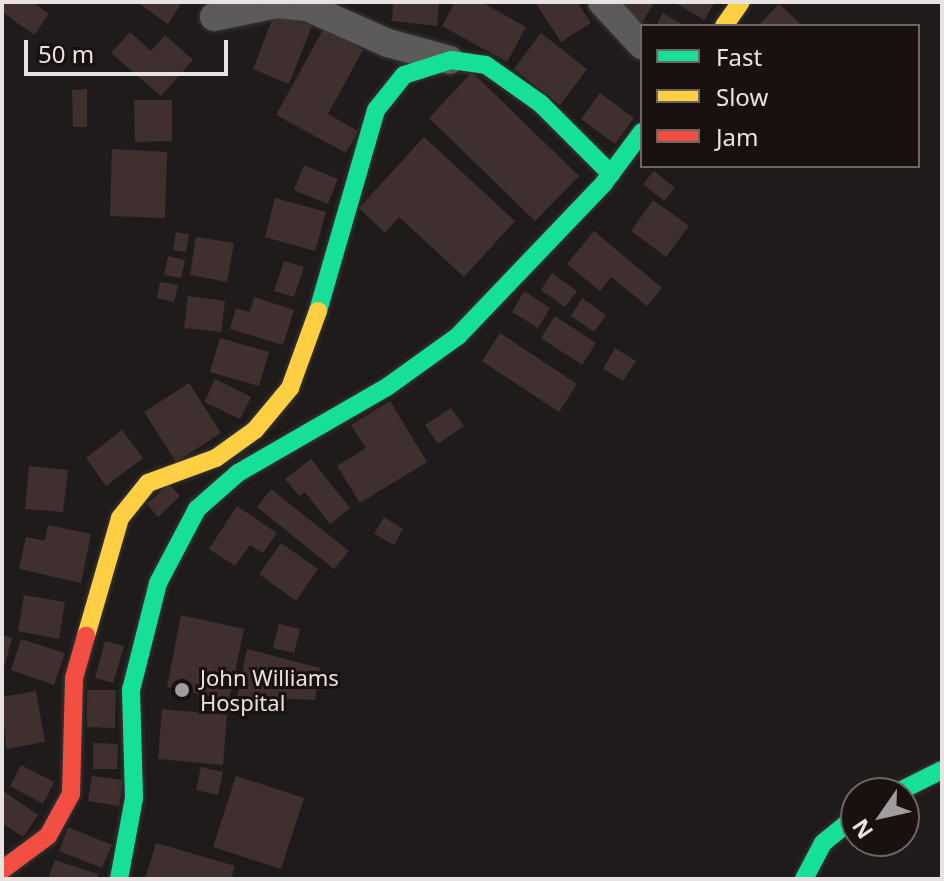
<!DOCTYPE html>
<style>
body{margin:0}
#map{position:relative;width:944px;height:881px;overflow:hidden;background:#1f1b1b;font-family:"Noto Sans",sans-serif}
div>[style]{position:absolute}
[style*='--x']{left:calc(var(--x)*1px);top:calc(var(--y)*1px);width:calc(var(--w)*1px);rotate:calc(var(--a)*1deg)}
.building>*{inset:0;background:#3f302f}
.roads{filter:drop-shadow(0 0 2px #393636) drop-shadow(0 0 2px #393636)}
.street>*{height:28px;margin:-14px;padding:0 14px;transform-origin:14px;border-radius:14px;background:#5d5a5a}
.fast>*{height:18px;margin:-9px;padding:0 9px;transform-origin:9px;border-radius:9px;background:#16e098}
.slow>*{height:18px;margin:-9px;padding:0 9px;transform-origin:9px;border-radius:9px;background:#ffcf43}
.jam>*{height:18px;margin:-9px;padding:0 9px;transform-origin:9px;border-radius:9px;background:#f24e42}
.dots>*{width:22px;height:22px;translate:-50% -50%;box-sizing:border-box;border:4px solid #181110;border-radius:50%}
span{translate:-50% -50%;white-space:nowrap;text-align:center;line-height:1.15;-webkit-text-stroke:6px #181110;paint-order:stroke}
.poi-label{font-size:22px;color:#e8e3e2}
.left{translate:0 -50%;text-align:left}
.frame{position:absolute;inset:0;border:4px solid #e8e3e2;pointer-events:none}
.legend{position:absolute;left:640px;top:24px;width:280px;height:144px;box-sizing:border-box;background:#181110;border:2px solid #6b6564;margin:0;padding:10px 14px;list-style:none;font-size:24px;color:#e8e3e2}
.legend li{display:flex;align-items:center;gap:16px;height:40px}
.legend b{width:40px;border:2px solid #6b6564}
.north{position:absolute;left:840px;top:777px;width:80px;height:80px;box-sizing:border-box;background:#181110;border:2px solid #6b6564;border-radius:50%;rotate:236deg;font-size:22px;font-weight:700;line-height:32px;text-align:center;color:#e8e3e2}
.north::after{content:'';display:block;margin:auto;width:28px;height:36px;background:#a29d9c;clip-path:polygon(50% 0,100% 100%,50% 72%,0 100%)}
.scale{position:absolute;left:24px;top:40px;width:204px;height:36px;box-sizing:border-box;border:4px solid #e8e3e2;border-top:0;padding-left:10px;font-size:24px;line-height:28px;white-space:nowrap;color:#e8e3e2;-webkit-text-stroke:6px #181110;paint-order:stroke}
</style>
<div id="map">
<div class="building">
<i style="clip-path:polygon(2px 2px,33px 2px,49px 14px,34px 35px,2px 12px)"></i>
<i style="clip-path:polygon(137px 2px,182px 2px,168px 24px)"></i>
<i style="clip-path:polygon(393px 2px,439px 2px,437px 26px,392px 21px)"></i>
<i style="clip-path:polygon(455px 2px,481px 2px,526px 27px,507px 62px,442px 26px)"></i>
<i style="clip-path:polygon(577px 2px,591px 23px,561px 42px,536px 4px)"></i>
<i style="clip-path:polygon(621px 2px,655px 2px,642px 22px,618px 7px)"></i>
<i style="clip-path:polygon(674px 2px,715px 2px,704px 20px)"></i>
<i style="clip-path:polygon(779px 4px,803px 26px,758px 26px)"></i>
<i style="clip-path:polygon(275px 12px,312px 26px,289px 84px,253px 69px)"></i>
<i style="clip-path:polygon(663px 13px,685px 26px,656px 26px)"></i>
<i style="clip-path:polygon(324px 28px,363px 50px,328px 114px,358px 131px,346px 153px,276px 115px)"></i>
<i style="clip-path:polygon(130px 32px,151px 51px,165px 35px,193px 60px,161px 96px,111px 53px)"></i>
<i style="clip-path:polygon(541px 33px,587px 69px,560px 105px,514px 69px)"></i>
<i style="clip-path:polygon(472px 72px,579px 176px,535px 221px,429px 118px)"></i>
<i style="clip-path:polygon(87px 89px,87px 127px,73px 127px,72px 90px)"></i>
<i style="clip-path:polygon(600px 93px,634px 118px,615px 144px,581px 119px)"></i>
<i style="clip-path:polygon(134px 100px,172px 100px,172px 141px,135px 142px)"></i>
<i style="clip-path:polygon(424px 137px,515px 221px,464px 277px,399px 217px,385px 233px,359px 208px)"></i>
<i style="clip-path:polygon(112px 149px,167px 152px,165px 218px,110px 216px)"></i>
<i style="clip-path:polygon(304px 165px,338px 179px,328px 204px,294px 190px)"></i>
<i style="clip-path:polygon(654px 171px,675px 188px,664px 201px,643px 184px)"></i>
<i style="clip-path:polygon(275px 198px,326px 212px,315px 251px,265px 237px)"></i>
<i style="clip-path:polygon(653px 200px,689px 226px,666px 257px,631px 231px)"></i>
<i style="clip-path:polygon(594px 231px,662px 288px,647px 306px,611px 277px,600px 291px,567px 264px)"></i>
<i style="clip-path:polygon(176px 232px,189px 234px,186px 252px,173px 250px)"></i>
<i style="clip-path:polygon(196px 237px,234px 243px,227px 282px,190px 275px)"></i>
<i style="clip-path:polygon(168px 256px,185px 260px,181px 278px,164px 275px)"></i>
<i style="clip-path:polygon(284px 261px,304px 267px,294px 297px,274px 291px)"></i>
<i style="clip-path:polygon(552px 273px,577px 291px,565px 307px,541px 290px)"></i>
<i style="clip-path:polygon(160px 282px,178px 285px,174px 302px,157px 298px)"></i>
<i style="clip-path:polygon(524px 291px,550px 308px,538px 328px,512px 312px)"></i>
<i style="clip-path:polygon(188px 296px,225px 301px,221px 332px,184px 328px)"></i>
<i style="clip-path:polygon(254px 297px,294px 310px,283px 345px,230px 329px,236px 308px,250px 312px)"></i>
<i style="clip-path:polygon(582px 298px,606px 315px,594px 332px,571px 316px)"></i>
<i style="clip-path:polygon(555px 316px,596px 343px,582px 365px,541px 338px)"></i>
<i style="clip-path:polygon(500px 333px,577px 384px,559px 412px,482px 361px)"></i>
<i style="clip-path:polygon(220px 338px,269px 352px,259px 386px,210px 372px)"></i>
<i style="clip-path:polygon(615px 348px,636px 361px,623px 381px,603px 369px)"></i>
<i style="clip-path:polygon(215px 379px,251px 397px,240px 419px,204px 402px)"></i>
<i style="clip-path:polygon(189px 383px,221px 433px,176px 462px,144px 412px)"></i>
<i style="clip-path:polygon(390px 401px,427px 462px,360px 503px,337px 466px,366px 448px,351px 425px)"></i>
<i style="clip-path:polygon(451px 408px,464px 426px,438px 444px,425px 425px)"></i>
<i style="clip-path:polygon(122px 430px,143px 458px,106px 486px,86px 458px)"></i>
<i style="clip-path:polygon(311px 459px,350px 508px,330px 524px,305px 492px,299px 496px,285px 479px)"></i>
<i style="clip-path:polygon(29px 466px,68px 470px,63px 512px,25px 509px)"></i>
<i style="clip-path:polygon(169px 484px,180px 496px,158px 517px,147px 504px)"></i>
<i style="clip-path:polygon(271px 489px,349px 551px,334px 569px,257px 507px)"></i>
<i style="clip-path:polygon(237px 506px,277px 533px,263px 553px,250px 545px,235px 566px,209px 549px)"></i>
<i style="clip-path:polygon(384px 517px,403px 529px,394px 545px,374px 534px)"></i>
<i style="clip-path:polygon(48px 525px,91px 534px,81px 583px,19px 569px,26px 537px,45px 541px)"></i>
<i style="clip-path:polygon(281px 543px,318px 569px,296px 601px,259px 574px)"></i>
<i style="clip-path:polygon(24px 595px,65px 602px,59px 639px,18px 631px)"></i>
<i style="clip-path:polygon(181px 615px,244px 629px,229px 700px,167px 687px)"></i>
<i style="clip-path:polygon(279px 624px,300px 629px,294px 653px,273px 648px)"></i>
<i style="clip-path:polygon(2px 635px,12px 638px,3px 671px,2px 671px)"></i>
<i style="clip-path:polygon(21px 639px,65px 653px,54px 685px,11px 670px)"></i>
<i style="clip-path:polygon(105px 641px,124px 646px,113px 683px,95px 678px)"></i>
<i style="clip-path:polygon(247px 649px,320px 668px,315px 700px,237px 697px)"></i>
<i style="clip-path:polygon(87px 690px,116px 690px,115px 728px,87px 727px)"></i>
<i style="clip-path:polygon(36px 691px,45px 742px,6px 749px,2px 697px)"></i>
<i style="clip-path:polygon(162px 709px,227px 715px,223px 765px,158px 759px)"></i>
<i style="clip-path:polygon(93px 743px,118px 744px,117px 769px,93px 769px)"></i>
<i style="clip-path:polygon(21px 765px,54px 782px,43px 804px,10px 786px)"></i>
<i style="clip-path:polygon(201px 767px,223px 772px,218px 795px,196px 790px)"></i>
<i style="clip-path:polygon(92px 776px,123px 780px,119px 806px,88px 801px)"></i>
<i style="clip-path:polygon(236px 776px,304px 798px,281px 869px,213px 847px)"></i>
<i style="clip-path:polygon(2px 790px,38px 815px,23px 837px,2px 823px)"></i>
<i style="clip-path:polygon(68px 827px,112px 845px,102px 868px,59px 851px)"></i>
<i style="clip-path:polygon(156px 843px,235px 866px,231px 879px,145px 879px)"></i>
<i style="clip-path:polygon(55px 860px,98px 874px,96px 879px,48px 879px)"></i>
</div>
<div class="roads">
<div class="street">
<i style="--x:602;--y:2;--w:59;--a:47.1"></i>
<i style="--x:214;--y:17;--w:64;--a:-11.7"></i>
<i style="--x:277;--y:4;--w:30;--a:6"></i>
<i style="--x:307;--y:7;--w:89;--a:24"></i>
<i style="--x:388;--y:43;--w:64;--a:15.3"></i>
</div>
<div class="fast">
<i style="--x:318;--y:311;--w:209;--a:-73.9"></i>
<i style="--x:376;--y:110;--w:45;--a:-51.3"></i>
<i style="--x:404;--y:75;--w:49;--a:-17.7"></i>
<i style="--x:451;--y:60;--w:35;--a:8"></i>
<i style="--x:486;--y:65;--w:67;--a:35.3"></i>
<i style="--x:541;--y:104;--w:99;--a:45"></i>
<i style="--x:896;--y:793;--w:51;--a:-26.6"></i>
<i style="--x:119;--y:879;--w:82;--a:-79.5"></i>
<i style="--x:134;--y:798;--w:108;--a:-91.6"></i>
<i style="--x:131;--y:690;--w:110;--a:-75.8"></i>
<i style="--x:158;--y:583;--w:84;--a:-62.2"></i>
<i style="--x:197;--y:509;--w:55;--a:-41.3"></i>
<i style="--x:238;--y:473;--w:172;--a:-30"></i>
<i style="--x:387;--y:387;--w:87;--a:-35.7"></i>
<i style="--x:458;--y:336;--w:211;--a:-46.3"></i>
<i style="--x:604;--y:183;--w:64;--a:-53.3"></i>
<i style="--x:804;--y:879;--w:41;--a:-62.2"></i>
<i style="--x:823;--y:843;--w:43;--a:-39.3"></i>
</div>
<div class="slow">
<i style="--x:724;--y:26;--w:29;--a:-55"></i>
<i style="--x:86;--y:636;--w:123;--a:-73.9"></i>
<i style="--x:120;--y:518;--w:45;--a:-51.3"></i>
<i style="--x:148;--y:483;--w:72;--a:-20.2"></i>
<i style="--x:216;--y:458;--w:48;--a:-35.7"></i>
<i style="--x:255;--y:430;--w:55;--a:-50.2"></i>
<i style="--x:290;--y:388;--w:82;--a:-70"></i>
</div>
<div class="jam">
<i style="--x:2;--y:870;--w:57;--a:-36.5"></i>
<i style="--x:48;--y:836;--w:48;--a:-61.3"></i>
<i style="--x:71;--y:794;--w:116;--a:-88.5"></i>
<i style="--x:74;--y:678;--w:44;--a:-74.1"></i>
</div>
</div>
<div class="dots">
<i style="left:182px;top:690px;background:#a29d9c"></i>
</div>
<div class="poi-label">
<span class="left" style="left:200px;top:690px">John Williams<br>Hospital</span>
</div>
<div class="frame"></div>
<ul class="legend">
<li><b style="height:10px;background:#16e098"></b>Fast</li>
<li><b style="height:10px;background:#ffcf43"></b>Slow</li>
<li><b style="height:10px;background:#f24e42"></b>Jam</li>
</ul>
<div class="north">N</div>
<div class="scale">50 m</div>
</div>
